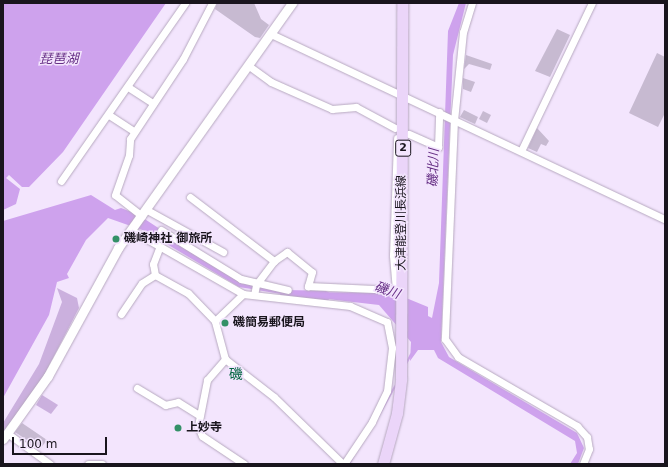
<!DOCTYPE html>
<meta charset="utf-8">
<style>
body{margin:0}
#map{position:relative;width:668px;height:467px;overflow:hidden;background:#f3e5fd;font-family:"DejaVu Sans","Noto Sans JP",sans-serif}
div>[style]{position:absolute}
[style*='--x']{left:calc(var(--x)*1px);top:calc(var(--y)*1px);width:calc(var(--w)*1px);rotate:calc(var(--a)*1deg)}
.green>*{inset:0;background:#cbb0de}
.water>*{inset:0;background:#cea2ed}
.stream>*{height:2px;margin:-1px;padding:0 1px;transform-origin:1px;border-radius:1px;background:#cea2ed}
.river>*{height:11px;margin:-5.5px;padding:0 5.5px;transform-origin:5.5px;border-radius:5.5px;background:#cea2ed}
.building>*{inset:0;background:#c7bad1}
.roads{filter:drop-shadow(0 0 1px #b7a9c0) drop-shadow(0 0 1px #b7a9c0)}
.street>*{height:7px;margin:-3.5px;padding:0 3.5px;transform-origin:3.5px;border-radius:3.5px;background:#fff}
.secondary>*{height:9px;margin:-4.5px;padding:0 4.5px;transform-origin:4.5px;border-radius:4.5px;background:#fff}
.primary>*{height:11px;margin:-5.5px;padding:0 5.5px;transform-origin:5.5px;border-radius:5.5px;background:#ebd5f9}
.dots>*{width:11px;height:11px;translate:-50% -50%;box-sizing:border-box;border:2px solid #f3e5fd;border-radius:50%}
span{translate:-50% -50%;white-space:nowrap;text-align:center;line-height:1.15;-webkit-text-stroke:3px #f3e5fd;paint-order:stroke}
.shield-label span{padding:1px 3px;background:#f3e5fd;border:1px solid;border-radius:3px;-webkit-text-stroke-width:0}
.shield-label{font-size:11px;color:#19151d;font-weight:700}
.street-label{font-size:12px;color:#19151d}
.poi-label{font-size:12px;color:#19151d;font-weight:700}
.left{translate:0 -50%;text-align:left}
.water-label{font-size:13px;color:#673086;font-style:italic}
.quarter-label{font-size:14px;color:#076945}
.frame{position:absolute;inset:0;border:4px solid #19151d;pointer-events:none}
.scale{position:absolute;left:12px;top:437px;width:95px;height:18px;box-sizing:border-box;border:2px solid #19151d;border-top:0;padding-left:5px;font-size:12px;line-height:14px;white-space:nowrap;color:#19151d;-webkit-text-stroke:3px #f3e5fd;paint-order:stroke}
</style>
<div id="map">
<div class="green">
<i style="clip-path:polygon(57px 288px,77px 298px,79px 308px,39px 385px,3px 432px,3px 423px,39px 364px,62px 302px)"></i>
<i style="clip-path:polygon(42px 395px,58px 405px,51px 414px,36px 405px)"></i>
</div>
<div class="water">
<i style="clip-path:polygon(3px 3px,166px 3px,63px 152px,29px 187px,22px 187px,9px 175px,6px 178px,20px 189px,16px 204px,3px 210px)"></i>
<i style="clip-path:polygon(459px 3px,466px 3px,453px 55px,441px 342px,449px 357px,577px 433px,584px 448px,578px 464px,570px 464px,577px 453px,575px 441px,438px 358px,434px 350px,418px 350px,410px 361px,411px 342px,379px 305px,310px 297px,310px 292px,394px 293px,428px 307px,428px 316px,432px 318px,439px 283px,448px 31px)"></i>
<i style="clip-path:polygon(91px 195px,115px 210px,121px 208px,137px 214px,238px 280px,284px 292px,299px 292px,299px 297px,239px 287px,145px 231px,108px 218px,86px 240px,67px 274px,69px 278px,57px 282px,49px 315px,3px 398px,3px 221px)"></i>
</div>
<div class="stream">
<i style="--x:406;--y:364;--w:11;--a:-63"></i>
<i style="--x:378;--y:417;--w:35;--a:-61"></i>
<i style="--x:349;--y:464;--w:10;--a:-61"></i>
</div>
<div class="river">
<i style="--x:285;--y:295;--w:39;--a:1"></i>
</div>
<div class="building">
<i style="clip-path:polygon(217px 3px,254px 3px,261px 19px,269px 25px,260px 38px,255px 37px,215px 9px)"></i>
<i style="clip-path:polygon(557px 29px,570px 35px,550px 77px,535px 71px)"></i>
<i style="clip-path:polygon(657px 53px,665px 57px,665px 113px,658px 127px,629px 113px)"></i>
<i style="clip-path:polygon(466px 55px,492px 64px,490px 70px,469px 64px,464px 69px)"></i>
<i style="clip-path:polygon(463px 78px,475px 82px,471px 92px,463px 89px)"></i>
<i style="clip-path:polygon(464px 110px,478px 117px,475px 124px,460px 117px)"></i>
<i style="clip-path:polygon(483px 111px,491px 115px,487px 123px,479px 119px)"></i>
<i style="clip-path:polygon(537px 128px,549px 141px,546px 146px,541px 144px,537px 152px,528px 148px)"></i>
<i style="clip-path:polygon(22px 423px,47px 440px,40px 449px,15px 432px)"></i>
</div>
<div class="roads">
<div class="street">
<i style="--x:472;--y:3;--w:30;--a:107"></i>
<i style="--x:463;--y:32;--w:88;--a:95.8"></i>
<i style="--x:454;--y:120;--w:219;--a:92.4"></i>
<i style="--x:445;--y:339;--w:22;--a:54"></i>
<i style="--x:458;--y:357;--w:138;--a:30.1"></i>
<i style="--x:577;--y:426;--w:15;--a:48"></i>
<i style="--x:587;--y:437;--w:12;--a:81"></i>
<i style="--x:589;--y:449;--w:16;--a:112"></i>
<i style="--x:271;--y:34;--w:435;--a:25.2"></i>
<i style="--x:249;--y:66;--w:27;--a:36"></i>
<i style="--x:271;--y:82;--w:67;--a:23.9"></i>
<i style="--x:332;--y:109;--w:24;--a:-5"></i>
<i style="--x:356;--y:107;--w:44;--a:28.3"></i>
<i style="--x:128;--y:87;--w:30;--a:33"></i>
<i style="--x:109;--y:115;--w:30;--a:33"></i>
<i style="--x:409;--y:134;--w:32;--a:24"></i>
<i style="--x:438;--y:147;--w:35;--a:-88"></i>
<i style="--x:521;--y:151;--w:164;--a:-64.4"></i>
<i style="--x:61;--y:181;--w:217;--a:-55.1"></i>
<i style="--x:190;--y:197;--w:106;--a:37.3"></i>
<i style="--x:274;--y:261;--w:30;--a:127"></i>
<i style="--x:256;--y:285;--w:10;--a:101"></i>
<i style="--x:147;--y:210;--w:87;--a:28.9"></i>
<i style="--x:142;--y:216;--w:34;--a:-142"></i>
<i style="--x:115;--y:195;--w:42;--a:-70.7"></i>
<i style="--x:129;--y:155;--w:16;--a:-86"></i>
<i style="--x:130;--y:139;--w:96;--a:-56.5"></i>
<i style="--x:183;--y:59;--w:63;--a:-62.6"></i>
<i style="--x:131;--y:230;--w:129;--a:29.7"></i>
<i style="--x:243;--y:294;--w:108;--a:6.4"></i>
<i style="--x:350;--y:306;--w:40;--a:23.4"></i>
<i style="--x:387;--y:322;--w:26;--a:79"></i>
<i style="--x:392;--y:348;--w:43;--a:96.6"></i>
<i style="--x:387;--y:391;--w:34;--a:116"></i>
<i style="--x:372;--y:422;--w:50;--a:123.7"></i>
<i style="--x:161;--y:230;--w:94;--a:31.5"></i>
<i style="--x:241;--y:279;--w:48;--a:13.2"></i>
<i style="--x:274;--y:261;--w:16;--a:-35"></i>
<i style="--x:287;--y:252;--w:32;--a:39"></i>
<i style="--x:312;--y:272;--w:15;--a:106"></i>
<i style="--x:308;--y:286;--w:88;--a:2.6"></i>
<i style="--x:396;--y:290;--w:35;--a:-95"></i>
<i style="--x:393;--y:255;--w:117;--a:-88"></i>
<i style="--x:155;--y:275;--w:11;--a:-100"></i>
<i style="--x:153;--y:264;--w:19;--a:-69"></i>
<i style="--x:121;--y:314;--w:37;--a:-56"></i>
<i style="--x:142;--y:283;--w:15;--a:-32"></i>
<i style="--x:155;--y:275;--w:38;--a:29"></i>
<i style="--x:188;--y:293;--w:39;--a:46"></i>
<i style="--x:225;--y:359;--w:39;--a:-105"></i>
<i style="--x:215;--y:321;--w:39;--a:-44"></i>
<i style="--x:137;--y:388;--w:33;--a:31"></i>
<i style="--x:165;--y:405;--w:13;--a:-13"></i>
<i style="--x:178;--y:402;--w:25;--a:32"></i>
<i style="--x:7;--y:433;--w:53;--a:35.8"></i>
<i style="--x:88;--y:464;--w:14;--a:0"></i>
<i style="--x:244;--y:464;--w:50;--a:-146.3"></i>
<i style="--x:202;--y:436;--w:11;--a:-112"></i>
<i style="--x:198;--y:426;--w:47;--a:-78.9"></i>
<i style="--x:207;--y:380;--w:28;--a:-49"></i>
<i style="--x:225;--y:359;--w:62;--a:37.8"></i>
<i style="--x:274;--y:397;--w:96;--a:44.2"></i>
</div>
<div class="secondary">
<i style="--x:3;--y:439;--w:77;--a:-54.5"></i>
<i style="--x:48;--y:376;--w:146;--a:-61.3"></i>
<i style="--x:118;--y:248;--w:301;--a:-54.6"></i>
</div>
<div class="primary">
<i style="--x:383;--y:464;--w:53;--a:-74.6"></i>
<i style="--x:397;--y:413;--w:35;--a:-83"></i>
<i style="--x:401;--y:378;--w:375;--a:-89.8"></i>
</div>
</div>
<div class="dots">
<i style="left:116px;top:239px;background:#339067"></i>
<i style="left:225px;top:323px;background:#339067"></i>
<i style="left:178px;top:428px;background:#339067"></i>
</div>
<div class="shield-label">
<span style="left:403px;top:148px">2</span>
</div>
<div class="street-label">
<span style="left:402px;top:223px;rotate:-90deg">大津能登川長浜線</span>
</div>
<div class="poi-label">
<span class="left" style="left:124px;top:239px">磯崎神社 御旅所</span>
<span class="left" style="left:233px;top:323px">磯簡易郵便局</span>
<span class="left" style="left:186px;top:428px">上妙寺</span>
</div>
<div class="water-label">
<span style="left:59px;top:59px">琵琶湖</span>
<span style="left:434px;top:168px;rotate:-88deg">磯北川</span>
<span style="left:387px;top:291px;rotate:20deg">磯川</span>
</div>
<div class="quarter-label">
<span style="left:236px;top:374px">磯</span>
</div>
<div class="frame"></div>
<div class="scale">100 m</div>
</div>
